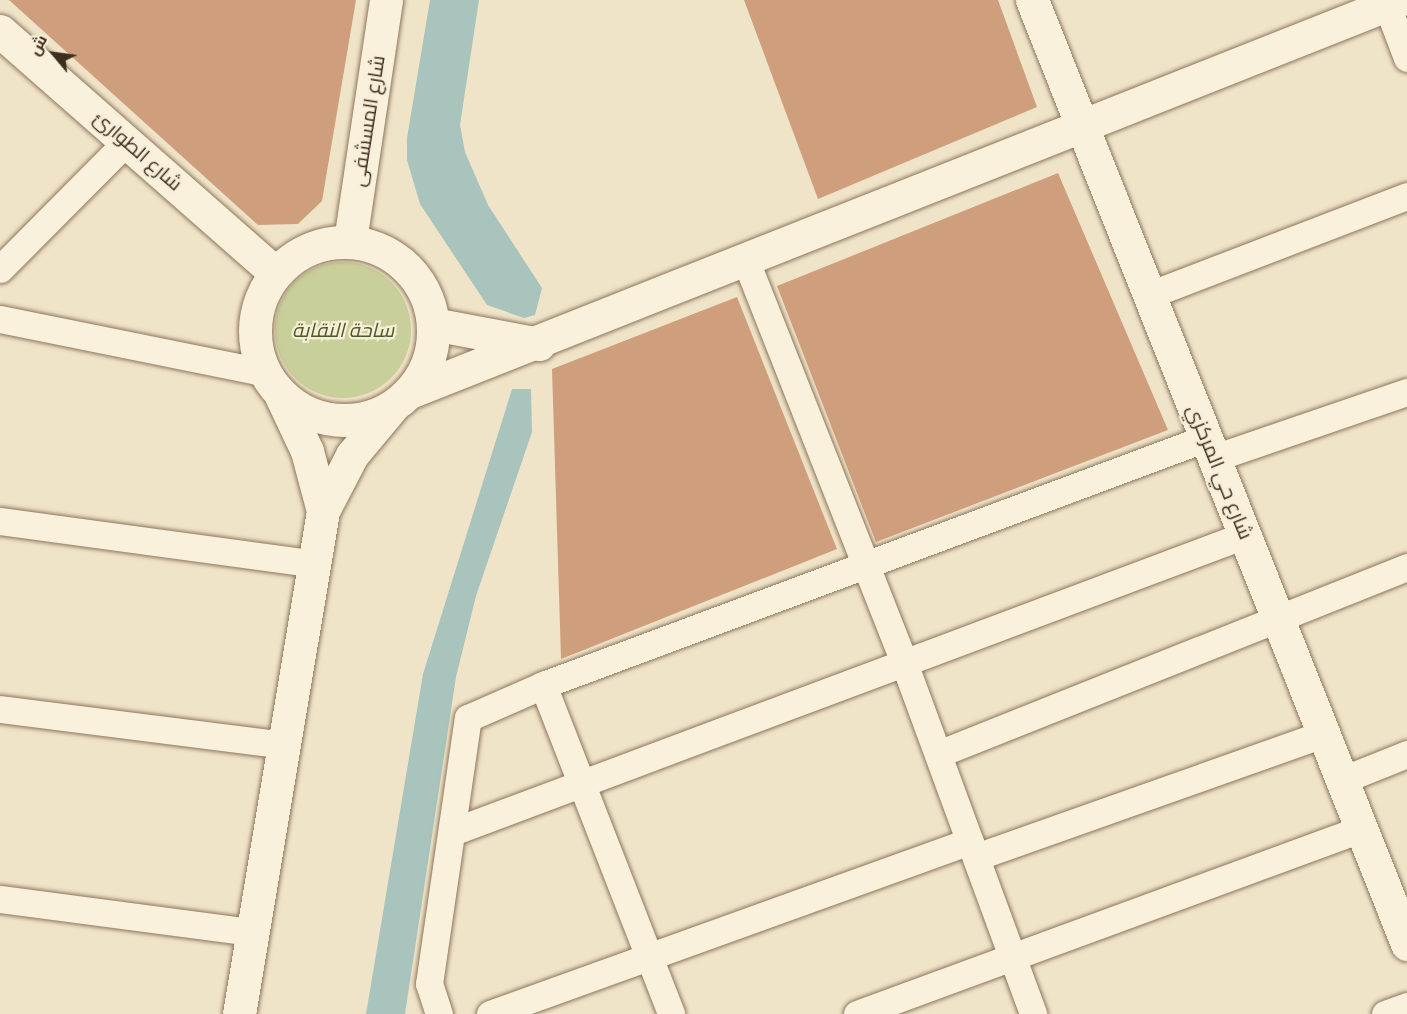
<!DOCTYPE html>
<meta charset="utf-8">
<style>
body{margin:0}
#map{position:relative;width:1407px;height:1014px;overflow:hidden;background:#f0e4c8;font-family:"Zilla Slab",Cairo,serif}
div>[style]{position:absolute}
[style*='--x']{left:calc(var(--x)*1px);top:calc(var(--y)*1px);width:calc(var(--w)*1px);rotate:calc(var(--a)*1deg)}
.green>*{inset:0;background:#c9cf9b}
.round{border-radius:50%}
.water>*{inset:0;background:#a9c4bc}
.building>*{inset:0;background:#cf9f7d}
.roads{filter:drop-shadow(0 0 2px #8d765c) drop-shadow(0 0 2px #8d765c)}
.street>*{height:27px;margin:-13.5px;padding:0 13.5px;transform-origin:13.5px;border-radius:13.5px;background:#faf1dc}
.secondary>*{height:33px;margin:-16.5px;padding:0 16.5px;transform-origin:16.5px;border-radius:16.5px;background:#faf1dc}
.secondary>.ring{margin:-16.5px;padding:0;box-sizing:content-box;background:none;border:33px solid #faf1dc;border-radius:50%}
span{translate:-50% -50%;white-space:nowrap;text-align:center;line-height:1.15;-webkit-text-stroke:4.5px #f7eed8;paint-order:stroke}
.street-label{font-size:20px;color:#3d2e20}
.park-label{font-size:20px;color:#4d5a26;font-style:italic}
.north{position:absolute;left:24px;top:24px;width:60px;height:60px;-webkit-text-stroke:4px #f7eed8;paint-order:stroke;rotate:299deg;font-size:16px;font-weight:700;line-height:24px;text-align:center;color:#3d2e20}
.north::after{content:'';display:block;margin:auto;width:21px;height:27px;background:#3d2e20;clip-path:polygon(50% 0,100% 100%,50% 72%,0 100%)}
</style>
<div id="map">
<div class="green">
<i class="round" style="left:275px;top:262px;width:136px;height:136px"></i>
</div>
<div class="water">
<i style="clip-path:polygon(430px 0,479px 0,460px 125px,465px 152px,488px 205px,542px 288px,535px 315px,524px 318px,487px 305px,420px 204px,407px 160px,407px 138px)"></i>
<i style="clip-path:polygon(512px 389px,531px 389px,532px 432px,476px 596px,456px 677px,405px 1014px,366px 1014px,423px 674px)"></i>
</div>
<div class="building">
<i style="clip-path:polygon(9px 0,356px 0,322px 201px,298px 224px,258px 225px)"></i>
<i style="clip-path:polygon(744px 0,998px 0,1037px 107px,818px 199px)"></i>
<i style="clip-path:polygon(1058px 173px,1168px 430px,876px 542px,777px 286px)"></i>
<i style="clip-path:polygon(737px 297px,837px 549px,561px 659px,552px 369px)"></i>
</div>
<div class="roads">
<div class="street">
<i style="--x:1385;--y:0;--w:62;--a:69.2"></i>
<i style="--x:746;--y:261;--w:429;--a:68.5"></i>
<i style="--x:903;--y:660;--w:377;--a:69.8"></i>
<i style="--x:0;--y:269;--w:180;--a:-45.2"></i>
<i style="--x:1149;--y:295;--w:276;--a:-21"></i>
<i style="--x:0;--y:319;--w:269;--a:11.4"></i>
<i style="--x:1214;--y:458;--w:204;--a:-18.9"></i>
<i style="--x:0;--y:521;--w:315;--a:7.7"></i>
<i style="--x:543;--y:685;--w:353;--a:68.7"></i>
<i style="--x:0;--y:709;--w:285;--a:7.2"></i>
<i style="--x:938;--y:754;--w:505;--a:-21.74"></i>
<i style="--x:1342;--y:780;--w:70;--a:-21.8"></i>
<i style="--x:452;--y:832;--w:847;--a:-20.53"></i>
<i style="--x:976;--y:857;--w:369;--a:-19.5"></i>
<i style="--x:0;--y:899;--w:254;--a:7.5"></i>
<i style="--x:439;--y:1014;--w:32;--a:-108"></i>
<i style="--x:429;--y:984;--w:269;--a:-81.7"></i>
<i style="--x:468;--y:718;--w:82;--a:-23.7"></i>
<i style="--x:543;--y:685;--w:708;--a:-20.43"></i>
<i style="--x:490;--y:1014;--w:510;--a:-19.82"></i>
<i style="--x:857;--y:1014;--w:537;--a:-20.16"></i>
<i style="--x:1385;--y:1014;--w:23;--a:-20"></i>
</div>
<div class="secondary">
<i style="--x:1032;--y:0;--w:1016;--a:68.33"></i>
<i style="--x:0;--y:31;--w:366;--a:41.3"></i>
<i style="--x:350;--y:241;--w:244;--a:-81.5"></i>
<i class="ring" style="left:255px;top:242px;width:145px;height:145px"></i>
<i style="--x:433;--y:324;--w:108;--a:10.7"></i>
<i style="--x:410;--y:392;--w:1064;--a:-21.62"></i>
<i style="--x:281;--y:396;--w:61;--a:64.7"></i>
<i style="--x:307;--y:451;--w:62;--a:75.1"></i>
<i style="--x:239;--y:1014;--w:510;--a:-80.52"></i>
<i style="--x:323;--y:511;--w:63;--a:-62.6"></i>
<i style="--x:352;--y:455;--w:62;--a:-50.2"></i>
</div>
</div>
<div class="street-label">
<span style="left:368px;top:121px;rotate:-81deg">شارع المسشفى</span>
<span style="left:138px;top:151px;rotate:41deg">شارع الطوارئ</span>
<span style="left:1220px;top:472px;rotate:68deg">شارع حي المركزي</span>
</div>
<div class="park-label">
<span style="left:343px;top:330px">ساحة النقابة</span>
</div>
<div class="north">ش</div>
</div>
